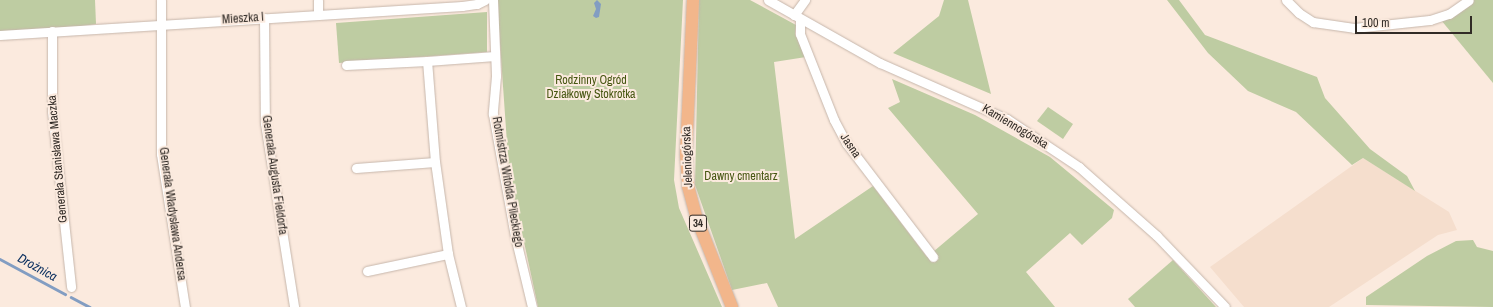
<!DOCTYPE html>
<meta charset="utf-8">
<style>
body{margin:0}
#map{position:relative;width:1493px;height:307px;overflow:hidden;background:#fbeade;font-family:"Archivo Narrow",sans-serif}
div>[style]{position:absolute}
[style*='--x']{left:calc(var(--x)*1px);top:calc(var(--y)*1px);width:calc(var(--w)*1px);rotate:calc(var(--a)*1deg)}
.built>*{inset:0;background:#f5decd}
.green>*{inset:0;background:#becca2}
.water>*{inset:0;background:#829dc2}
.stream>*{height:2.5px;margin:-1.25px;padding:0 1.25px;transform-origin:1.25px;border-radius:1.25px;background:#829dc2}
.roads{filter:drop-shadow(0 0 1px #c6b6ab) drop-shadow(0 0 1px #c6b6ab)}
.minor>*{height:9px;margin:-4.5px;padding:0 4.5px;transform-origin:4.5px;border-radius:4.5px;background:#fff}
.major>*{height:12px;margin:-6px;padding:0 6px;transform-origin:6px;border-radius:6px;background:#f2b68b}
span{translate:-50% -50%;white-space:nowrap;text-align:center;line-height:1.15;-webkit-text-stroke:4px #fbeade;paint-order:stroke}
.shield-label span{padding:1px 3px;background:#fbeade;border:1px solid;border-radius:3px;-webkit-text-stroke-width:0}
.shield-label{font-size:11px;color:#312b26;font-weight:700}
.street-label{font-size:12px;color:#312b26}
.park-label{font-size:12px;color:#465611}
.water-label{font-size:13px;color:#0e3261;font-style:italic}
.scale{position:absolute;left:1355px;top:16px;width:117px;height:18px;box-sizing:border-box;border:2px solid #312b26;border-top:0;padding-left:5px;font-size:12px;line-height:14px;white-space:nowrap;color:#312b26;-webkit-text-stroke:3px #fbeade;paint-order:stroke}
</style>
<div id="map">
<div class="built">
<i style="clip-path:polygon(1363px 158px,1449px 212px,1457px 230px,1438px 235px,1329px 307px,1244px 307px,1210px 267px)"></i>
</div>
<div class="green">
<i style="clip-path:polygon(0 0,95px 0,96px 24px,52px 31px,0 35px)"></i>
<i style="clip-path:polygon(497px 0,683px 0,674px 180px,679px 208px,722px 307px,538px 307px,509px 172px)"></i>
<i style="clip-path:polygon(699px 0,750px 0,796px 25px,795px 34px,806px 57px,774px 62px,795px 239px,873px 186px,927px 257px,978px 214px,888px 108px,900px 102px,892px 79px,975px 115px,1050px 157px,1114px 210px,1112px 218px,1082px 245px,1070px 233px,1026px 272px,1055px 307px,778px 307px,767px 283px,732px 290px,695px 185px)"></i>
<i style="clip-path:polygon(944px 0,968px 0,991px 94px,893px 53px,939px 16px)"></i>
<i style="clip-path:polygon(1167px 0,1179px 0,1205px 35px,1317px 77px,1325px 98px,1370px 149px,1407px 176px,1415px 191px,1363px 158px,1352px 165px,1296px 112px,1248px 91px,1208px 53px)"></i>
<i style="clip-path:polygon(1472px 0,1493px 0,1493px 83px,1441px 20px)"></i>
<i style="clip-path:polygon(487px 12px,487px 52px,339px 63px,336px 23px)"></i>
<i style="clip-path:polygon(1048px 107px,1073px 124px,1063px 139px,1037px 121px)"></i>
<i style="clip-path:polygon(1473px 240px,1477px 247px,1493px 251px,1493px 307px,1366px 305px,1366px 297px,1427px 256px,1456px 241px)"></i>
<i style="clip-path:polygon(1173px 260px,1216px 307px,1135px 307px,1128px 299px)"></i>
</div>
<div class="water">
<i style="clip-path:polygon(597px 0,601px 4px,599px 17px,596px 18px,593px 16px,596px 9px,594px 3px)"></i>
</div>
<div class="stream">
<i style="--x:0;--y:259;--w:74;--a:28.3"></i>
<i style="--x:71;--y:297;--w:21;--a:28"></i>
</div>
<div class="roads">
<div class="minor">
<i style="--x:161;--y:0;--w:154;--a:90"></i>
<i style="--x:161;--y:154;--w:155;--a:81.1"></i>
<i style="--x:318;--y:0;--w:15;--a:90"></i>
<i style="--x:493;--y:0;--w:76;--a:87.7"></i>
<i style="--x:496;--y:76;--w:38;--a:95"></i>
<i style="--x:493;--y:114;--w:124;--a:79.8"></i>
<i style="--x:515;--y:236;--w:73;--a:76.5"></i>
<i style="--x:768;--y:0;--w:129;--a:29.4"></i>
<i style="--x:880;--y:63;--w:139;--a:23.8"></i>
<i style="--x:1007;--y:119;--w:87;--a:33.7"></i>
<i style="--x:1079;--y:167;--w:104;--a:41.5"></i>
<i style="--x:1157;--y:236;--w:98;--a:46.2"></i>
<i style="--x:1286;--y:0;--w:18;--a:45"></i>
<i style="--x:1299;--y:13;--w:17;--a:33"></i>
<i style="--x:1313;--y:22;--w:41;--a:8.3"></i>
<i style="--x:1354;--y:28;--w:76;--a:-6"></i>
<i style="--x:1430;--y:20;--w:20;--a:-18"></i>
<i style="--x:1449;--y:14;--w:24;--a:-35"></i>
<i style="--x:794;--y:15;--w:19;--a:-54"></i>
<i style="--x:264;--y:18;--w:105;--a:89.5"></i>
<i style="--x:265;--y:123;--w:186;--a:81"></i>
<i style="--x:800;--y:19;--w:15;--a:90"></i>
<i style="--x:800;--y:34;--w:92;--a:68.4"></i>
<i style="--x:834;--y:120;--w:27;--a:62"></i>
<i style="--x:847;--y:144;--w:142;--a:52.7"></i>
<i style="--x:52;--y:31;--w:80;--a:90"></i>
<i style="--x:52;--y:111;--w:177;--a:83.8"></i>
<i style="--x:0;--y:35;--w:463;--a:-3.6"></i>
<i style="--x:462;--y:6;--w:15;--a:-8"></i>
<i style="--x:477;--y:4;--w:9;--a:-27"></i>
<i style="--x:346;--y:65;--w:81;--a:-2.8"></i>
<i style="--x:356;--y:168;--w:79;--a:-4.3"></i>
<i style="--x:367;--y:271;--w:83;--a:-11.9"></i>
<i style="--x:461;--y:307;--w:55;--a:-103.8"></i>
<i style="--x:448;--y:254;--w:93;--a:-98"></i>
<i style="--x:435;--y:162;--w:101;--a:-94.5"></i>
<i style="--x:427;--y:61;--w:68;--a:-4.2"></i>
</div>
<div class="major">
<i style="--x:693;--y:0;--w:154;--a:92.6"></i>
<i style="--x:686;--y:154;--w:32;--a:86"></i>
<i style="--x:688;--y:186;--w:34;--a:75"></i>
<i style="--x:697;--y:219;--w:95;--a:68.3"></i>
</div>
</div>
<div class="shield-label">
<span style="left:698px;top:223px">34</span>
</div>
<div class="street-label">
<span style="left:243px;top:19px;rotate:-4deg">Mieszka I</span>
<span style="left:1015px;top:127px;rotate:31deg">Kamiennogórska</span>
<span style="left:850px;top:146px;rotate:56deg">Jasna</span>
<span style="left:688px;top:157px;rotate:-92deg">Jeleniogórska</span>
<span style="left:58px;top:159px;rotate:-95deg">Generała Stanisława Maczka</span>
<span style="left:274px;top:175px;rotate:82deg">Generała Augusta Fieldorfa</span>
<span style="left:507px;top:182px;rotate:80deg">Rotmistrza Witolda Pileckiego</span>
<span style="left:172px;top:214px;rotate:82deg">Generała Władysława Andersa</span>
</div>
<div class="park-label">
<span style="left:591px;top:88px">Rodzinny Ogród<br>Działkowy Stokrotka</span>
<span style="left:741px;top:177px">Dawny cmentarz</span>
</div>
<div class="water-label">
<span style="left:37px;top:268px;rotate:29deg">Drożnica</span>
</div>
<div class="scale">100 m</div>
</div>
